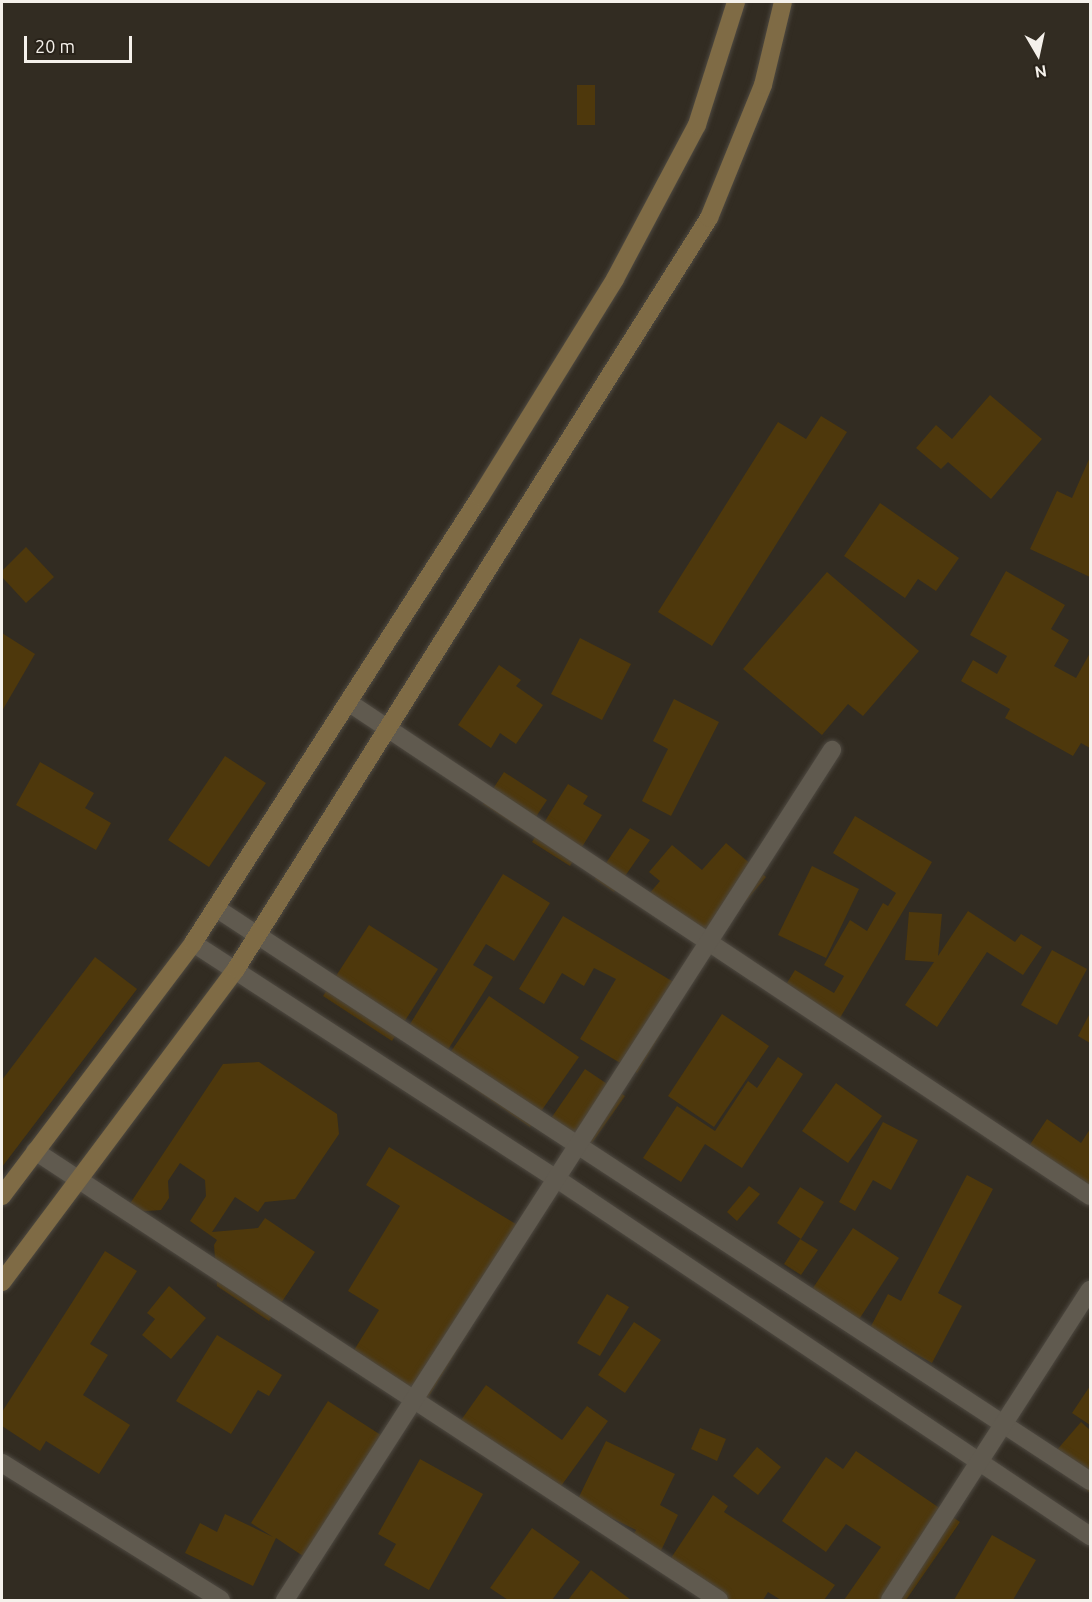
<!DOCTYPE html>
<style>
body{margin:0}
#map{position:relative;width:1092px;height:1602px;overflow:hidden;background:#322c22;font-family:Ubuntu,sans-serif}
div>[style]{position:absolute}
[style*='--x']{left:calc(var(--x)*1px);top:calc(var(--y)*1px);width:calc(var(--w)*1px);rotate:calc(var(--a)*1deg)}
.building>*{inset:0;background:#4e380c}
.roads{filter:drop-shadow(0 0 2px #4e4941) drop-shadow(0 0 2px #4e4941)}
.minor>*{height:18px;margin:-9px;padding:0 9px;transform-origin:9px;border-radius:9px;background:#605a4f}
.secondary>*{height:18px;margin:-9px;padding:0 9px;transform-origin:9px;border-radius:9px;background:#7f6b45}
span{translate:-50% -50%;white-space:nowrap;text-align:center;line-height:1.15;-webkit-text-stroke:6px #282219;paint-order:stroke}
.frame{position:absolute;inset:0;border:3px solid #f5f1eb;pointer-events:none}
.north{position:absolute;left:1008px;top:24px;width:60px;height:60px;-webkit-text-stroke:4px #282219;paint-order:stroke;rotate:171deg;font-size:16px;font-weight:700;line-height:24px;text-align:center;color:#f5f1eb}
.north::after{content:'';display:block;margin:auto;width:21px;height:27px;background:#f5f1eb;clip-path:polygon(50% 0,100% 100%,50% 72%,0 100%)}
.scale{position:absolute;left:24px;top:36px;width:108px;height:27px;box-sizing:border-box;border:3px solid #f5f1eb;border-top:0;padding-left:8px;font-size:18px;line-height:21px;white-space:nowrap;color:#f5f1eb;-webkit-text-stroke:4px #282219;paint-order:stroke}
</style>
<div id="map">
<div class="building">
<i style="clip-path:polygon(577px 85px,595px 85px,595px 125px,577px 125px)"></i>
<i style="clip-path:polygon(990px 395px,1042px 439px,991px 499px,948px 462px,941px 469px,916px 448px,936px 425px,952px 439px)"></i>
<i style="clip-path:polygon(821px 416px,847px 432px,712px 646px,658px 612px,778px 422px,806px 439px)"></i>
<i style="clip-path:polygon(1090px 457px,1090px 577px,1030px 549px,1057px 491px,1072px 498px)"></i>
<i style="clip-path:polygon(880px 503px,959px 558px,936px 591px,918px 579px,905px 598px,844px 556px)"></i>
<i style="clip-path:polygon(26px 547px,54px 577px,26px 603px,2px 577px,2px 571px)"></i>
<i style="clip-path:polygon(1006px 571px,1065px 605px,1051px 629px,1069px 640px,1054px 666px,1076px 678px,1090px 653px,1090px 748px,1081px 743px,1073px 756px,1005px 718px,1010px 709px,961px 681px,973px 660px,997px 674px,1007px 656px,970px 635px)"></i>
<i style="clip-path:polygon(827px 572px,919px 651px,863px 716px,848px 704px,822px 735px,743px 669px)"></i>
<i style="clip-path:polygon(2px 633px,35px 654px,2px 711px)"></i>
<i style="clip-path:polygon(580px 638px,631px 664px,602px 720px,551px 694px)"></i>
<i style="clip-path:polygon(499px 665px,521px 680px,516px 686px,543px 705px,516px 744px,500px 733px,491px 748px,458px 725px)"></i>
<i style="clip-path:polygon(674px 699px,719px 722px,671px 816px,642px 801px,668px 749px,653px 741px)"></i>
<i style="clip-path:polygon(225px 756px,266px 783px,209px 867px,168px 840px)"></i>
<i style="clip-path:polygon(40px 762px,94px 793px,85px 808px,111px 823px,96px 850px,16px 805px)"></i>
<i style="clip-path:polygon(504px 772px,547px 800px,526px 832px,483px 804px)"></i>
<i style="clip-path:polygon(568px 784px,588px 796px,583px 804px,602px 815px,570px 866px,532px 842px)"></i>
<i style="clip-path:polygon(855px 816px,932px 862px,837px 1023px,782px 991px,795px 970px,834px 993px,844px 976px,824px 965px,850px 920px,867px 931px,883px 903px,888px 906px,896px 893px,833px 853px)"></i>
<i style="clip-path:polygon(630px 828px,650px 840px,614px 892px,595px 879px)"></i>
<i style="clip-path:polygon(726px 843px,766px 877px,704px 951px,643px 901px,660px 881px,649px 872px,672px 845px,702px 870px)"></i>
<i style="clip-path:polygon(812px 866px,859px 889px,826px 958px,778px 935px)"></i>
<i style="clip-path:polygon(503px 874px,550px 903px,514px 961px,486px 944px,473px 965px,493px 977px,441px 1061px,402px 1037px)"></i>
<i style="clip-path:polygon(968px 911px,1015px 942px,1021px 934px,1042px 947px,1023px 975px,987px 952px,937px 1027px,905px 1005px,934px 962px,905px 960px,909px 912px,942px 914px,938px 956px)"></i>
<i style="clip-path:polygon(563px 916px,687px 990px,637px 1073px,580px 1039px,616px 979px,594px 968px,584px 986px,562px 973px,544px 1004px,519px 989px)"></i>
<i style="clip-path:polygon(369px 925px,438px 969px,392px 1041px,323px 996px)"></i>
<i style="clip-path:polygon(1052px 950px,1087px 969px,1057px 1025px,1021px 1005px)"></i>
<i style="clip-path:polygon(95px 957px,137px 989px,2px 1167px,2px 1080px)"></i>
<i style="clip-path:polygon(489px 996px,579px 1057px,530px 1127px,441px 1066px)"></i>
<i style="clip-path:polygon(722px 1014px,769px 1046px,714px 1127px,668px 1096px)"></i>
<i style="clip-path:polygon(1089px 1015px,1090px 1016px,1090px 1043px,1078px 1036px)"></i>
<i style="clip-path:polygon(778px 1057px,803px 1074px,742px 1168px,705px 1144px,681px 1182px,643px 1158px,677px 1106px,715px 1131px,748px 1081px,757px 1088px)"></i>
<i style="clip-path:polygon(259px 1062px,337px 1114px,339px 1134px,295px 1199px,265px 1202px,258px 1212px,235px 1197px,212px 1232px,258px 1228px,265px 1218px,315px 1252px,269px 1321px,217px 1286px,214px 1245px,217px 1240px,190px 1221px,206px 1196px,205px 1180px,180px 1163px,168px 1181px,169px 1198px,161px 1210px,133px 1212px,127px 1208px,223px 1064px)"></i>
<i style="clip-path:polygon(585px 1069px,625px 1096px,582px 1157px,543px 1130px)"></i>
<i style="clip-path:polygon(836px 1083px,882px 1116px,848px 1163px,802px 1131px)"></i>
<i style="clip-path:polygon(1047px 1119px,1081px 1143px,1090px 1129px,1090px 1193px,1027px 1149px)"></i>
<i style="clip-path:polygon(883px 1122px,918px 1140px,891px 1190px,873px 1180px,855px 1211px,839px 1202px)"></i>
<i style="clip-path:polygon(389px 1147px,529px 1232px,426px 1401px,351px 1355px,379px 1310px,348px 1291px,400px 1206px,366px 1185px)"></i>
<i style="clip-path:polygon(967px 1175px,993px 1189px,938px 1293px,962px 1306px,932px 1363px,870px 1328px,888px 1294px,901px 1301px)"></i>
<i style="clip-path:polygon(749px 1186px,760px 1194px,737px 1221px,727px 1212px)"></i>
<i style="clip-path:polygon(800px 1187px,824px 1202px,801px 1239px,777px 1223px)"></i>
<i style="clip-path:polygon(853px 1228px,899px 1258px,856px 1324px,809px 1294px)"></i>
<i style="clip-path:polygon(800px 1239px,818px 1250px,801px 1275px,784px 1264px)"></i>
<i style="clip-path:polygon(105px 1251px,137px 1271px,90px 1344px,108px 1355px,83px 1395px,130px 1425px,99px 1474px,46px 1441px,40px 1451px,2px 1426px,2px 1412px)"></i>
<i style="clip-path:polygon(169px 1286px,206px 1318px,171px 1359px,142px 1335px,155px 1319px,147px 1313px)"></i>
<i style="clip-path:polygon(607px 1294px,629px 1307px,600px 1356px,577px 1343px)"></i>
<i style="clip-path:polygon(634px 1322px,661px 1340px,625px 1393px,598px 1375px)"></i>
<i style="clip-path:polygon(217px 1335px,282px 1375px,269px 1396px,258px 1390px,231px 1434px,176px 1401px)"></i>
<i style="clip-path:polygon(486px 1385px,562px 1440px,587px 1406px,608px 1421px,556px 1493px,459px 1423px)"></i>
<i style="clip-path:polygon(1090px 1386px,1090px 1425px,1072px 1413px)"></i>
<i style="clip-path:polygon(328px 1401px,387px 1439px,309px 1560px,276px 1538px,253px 1586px,185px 1553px,200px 1523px,217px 1532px,225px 1514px,273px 1537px,251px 1523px)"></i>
<i style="clip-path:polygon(1081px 1422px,1090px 1430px,1090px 1493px,1050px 1458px)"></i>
<i style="clip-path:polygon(700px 1428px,726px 1439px,717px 1461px,691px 1449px)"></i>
<i style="clip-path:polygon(606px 1441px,675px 1474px,660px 1505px,678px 1515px,656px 1561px,627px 1547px,636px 1530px,577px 1501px)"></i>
<i style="clip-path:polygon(757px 1447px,781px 1467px,758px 1495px,733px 1476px)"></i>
<i style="clip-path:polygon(856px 1451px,960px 1522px,906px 1600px,844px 1600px,881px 1547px,846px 1524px,826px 1552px,782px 1521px,826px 1457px,843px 1469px)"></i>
<i style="clip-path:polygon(420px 1459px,483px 1494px,429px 1590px,384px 1565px,396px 1544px,378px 1534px)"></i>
<i style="clip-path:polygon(713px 1495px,728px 1506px,724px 1512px,835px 1585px,824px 1600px,781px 1600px,768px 1592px,763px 1600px,717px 1600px,665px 1567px)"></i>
<i style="clip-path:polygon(532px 1528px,580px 1562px,552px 1600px,508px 1600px,490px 1588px)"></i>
<i style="clip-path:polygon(992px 1535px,1036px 1560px,1013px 1600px,954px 1600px)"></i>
<i style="clip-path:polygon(591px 1570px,631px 1600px,568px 1600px)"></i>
</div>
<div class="roads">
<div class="minor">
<i style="--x:348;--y:702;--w:891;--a:33.65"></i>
<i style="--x:216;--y:908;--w:1045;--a:33.25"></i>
<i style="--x:193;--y:943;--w:434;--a:33"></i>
<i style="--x:557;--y:1179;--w:642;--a:33.81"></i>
<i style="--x:35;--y:1151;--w:818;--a:33.28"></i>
<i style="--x:2;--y:1463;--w:258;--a:32"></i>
<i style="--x:285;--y:1600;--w:1011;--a:-57.24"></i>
<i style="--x:890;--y:1600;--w:369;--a:-57.2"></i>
</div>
<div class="secondary">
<i style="--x:2;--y:1196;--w:317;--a:-52.9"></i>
<i style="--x:193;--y:943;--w:530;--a:-57.24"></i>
<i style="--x:480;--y:497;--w:256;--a:-58.2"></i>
<i style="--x:615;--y:279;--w:174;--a:-62"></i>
<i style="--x:697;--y:125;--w:129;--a:-72.4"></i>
<i style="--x:2;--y:1282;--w:391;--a:-53.2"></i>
<i style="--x:236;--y:969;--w:888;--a:-57.8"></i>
<i style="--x:709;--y:218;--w:144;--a:-67.9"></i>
<i style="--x:763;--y:85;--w:85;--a:-76.5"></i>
</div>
</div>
<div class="frame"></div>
<div class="north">N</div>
<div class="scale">20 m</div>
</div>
